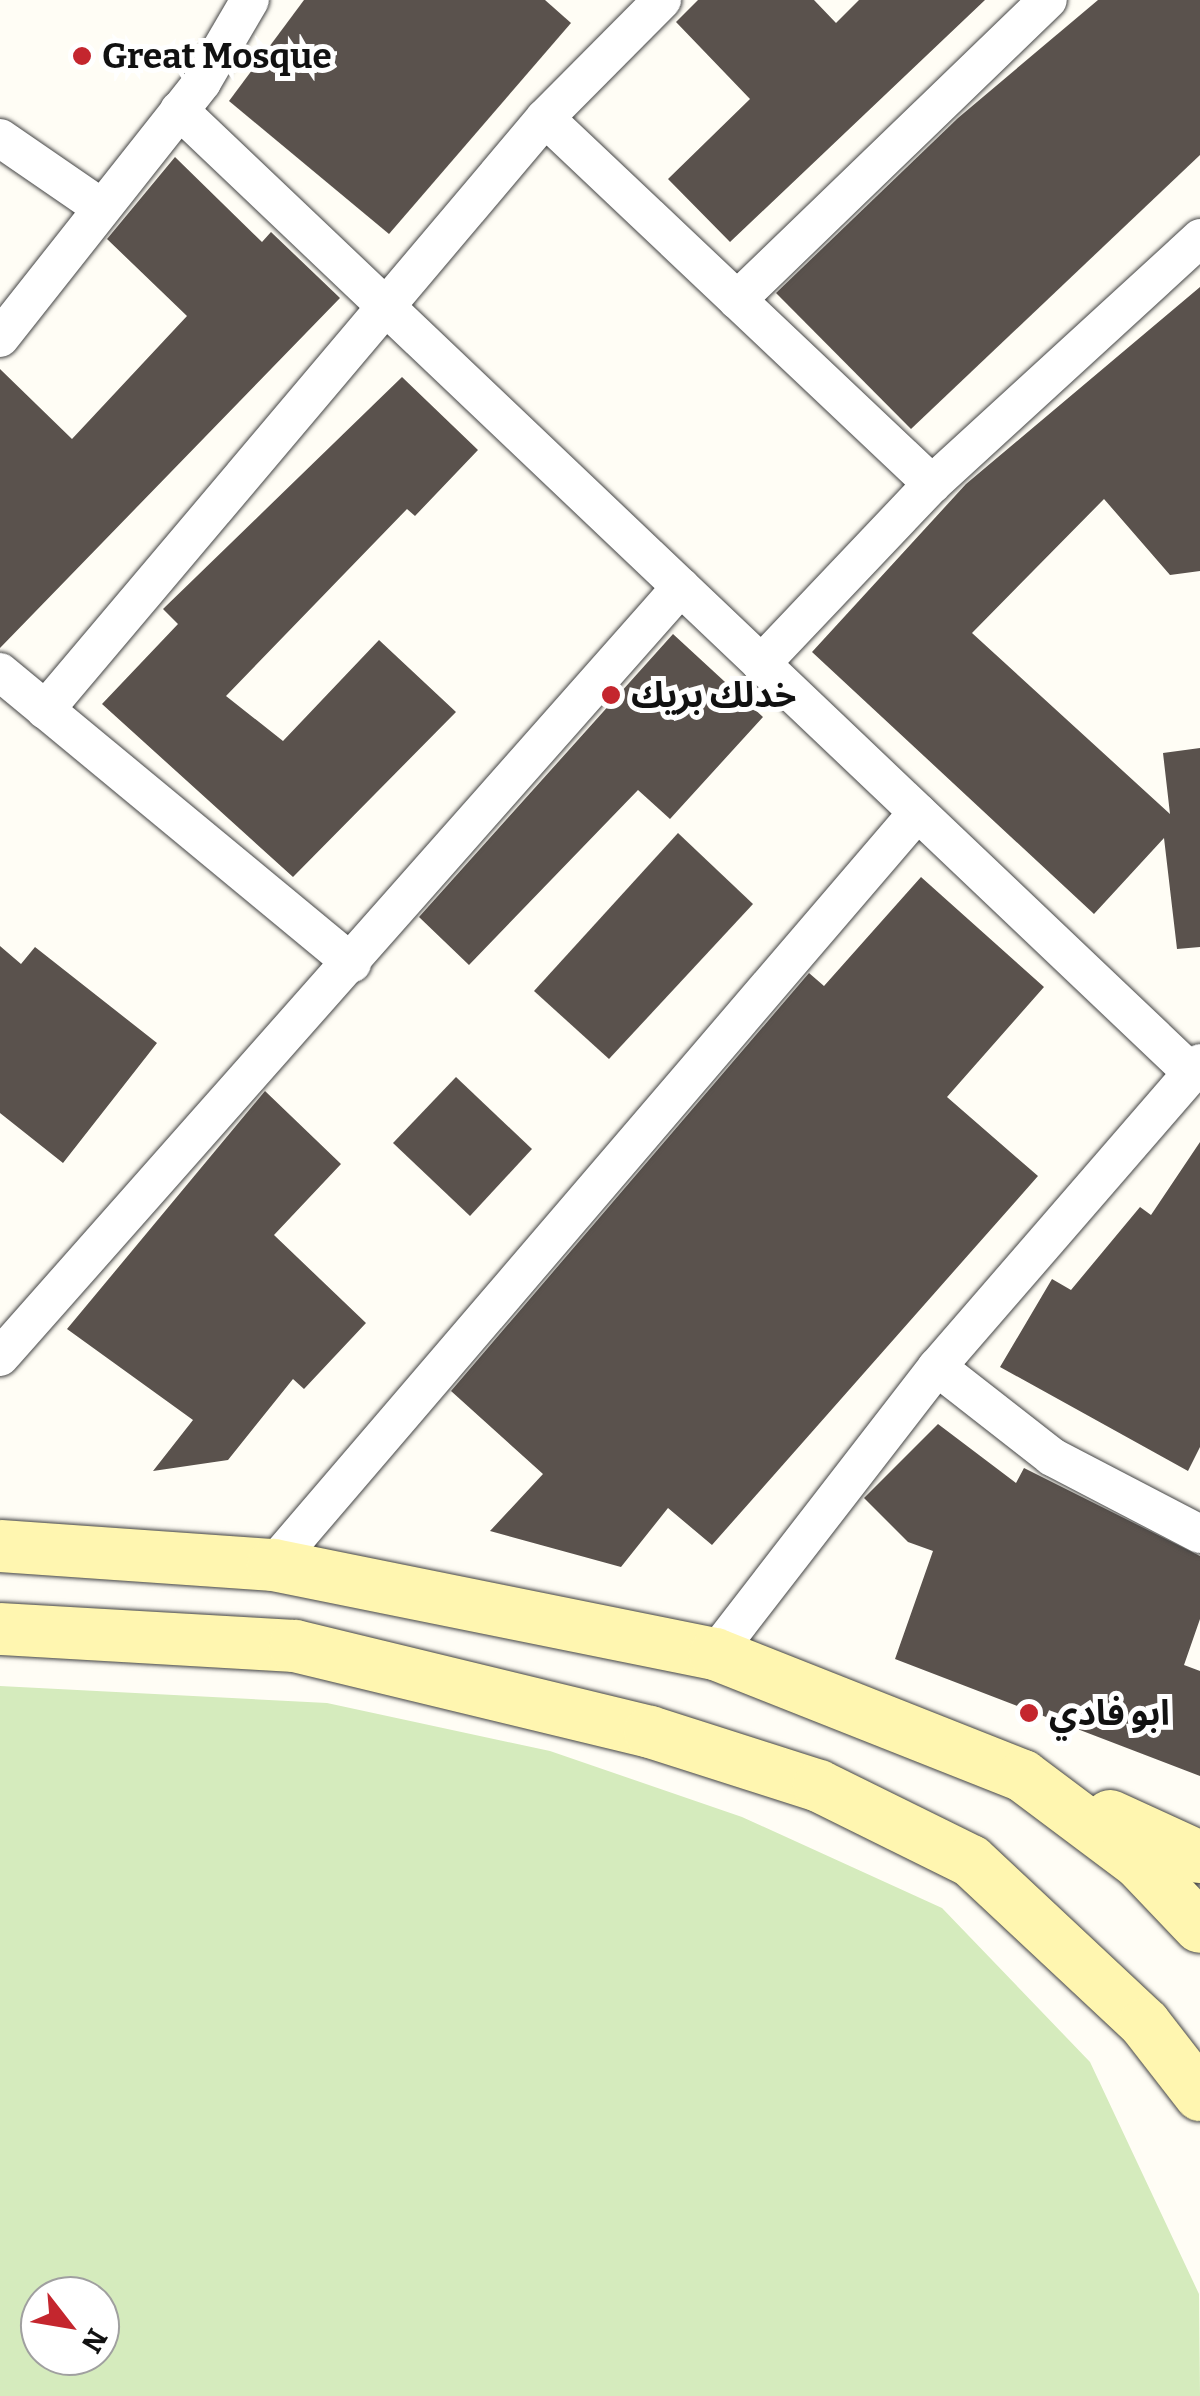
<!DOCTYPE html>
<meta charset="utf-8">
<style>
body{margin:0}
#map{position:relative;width:1200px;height:2396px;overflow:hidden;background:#fffdf5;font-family:Bitter,"Noto Sans Arabic",serif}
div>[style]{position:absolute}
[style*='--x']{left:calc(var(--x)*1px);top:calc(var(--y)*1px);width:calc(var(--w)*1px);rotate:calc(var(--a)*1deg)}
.green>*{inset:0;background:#d5ebbd}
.building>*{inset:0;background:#5a524d}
.roads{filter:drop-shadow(0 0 2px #444) drop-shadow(0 0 2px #444)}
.street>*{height:38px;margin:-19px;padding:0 19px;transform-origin:19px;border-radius:19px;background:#fff}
.secondary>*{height:52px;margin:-26px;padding:0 26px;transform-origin:26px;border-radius:26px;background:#fff6b0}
.dots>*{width:28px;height:28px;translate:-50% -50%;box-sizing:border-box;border:5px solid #fff;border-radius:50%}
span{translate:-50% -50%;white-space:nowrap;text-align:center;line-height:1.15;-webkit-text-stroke:10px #fff;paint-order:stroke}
.poi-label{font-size:35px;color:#111;font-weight:700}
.left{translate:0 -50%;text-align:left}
.north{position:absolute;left:20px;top:2276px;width:100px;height:100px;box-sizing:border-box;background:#fff;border:2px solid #a0a0a0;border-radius:50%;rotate:121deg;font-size:28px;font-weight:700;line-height:40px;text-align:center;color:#111}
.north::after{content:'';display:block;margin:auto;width:35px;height:45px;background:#c4262e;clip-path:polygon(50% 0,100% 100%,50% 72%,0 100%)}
</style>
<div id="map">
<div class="green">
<i style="clip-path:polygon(evenodd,0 1686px,327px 1703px,550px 1751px,742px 1817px,942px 1908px,1090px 2062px,1199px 2294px,1200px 2396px,0 2396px,0 1686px,40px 2296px,100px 2296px,100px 2356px,40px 2356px,40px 2296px)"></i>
</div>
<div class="building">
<i style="clip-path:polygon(304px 0,545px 0,571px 23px,389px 234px,229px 101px)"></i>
<i style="clip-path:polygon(698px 0,814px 0,836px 23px,859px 0,985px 0,730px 242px,668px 179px,750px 99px,676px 22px)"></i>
<i style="clip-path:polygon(1098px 0,1200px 0,1200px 155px,911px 429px,776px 293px,958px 118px)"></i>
<i style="clip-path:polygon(175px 157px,262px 242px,271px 232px,340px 298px,0 648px,0 369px,72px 439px,187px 316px,107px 239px)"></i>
<i style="clip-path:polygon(1200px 287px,1200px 571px,1170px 575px,1104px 499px,972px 633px,1170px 814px,1163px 753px,1200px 748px,1200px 947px,1177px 949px,1164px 838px,1094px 914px,812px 652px,966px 484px)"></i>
<i style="clip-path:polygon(402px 377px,478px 450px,415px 516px,407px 509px,226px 696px,283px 741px,379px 640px,456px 712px,293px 877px,102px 704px,178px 624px,163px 609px)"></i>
<i style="clip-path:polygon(673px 634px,763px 717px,670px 819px,638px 790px,469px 965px,419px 917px)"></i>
<i style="clip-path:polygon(678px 833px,753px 904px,609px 1059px,534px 991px)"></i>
<i style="clip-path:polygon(921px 877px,1044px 987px,947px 1097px,1038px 1176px,712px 1545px,668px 1508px,621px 1567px,490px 1531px,543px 1474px,451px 1391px,809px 973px,824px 986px)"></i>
<i style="clip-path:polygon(0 946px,21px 964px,35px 947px,157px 1043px,63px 1163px,0 1113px)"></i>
<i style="clip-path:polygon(456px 1077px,532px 1149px,470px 1216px,393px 1143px)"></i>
<i style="clip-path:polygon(265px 1091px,341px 1164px,274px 1235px,366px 1323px,304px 1389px,293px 1379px,228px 1460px,153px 1471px,193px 1420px,67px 1329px)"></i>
<i style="clip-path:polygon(1200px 1142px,1200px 1447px,1188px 1471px,1000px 1367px,1052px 1279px,1071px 1290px,1140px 1207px,1151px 1215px)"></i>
<i style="clip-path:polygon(938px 1424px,1016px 1483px,1024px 1468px,1200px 1556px,1200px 1619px,1184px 1665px,1200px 1671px,1200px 1776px,895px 1659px,933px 1551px,908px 1542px,864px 1498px)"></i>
</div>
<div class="roads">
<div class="street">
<i style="--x:179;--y:110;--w:1398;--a:43.55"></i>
<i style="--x:545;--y:118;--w:533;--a:43.4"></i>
<i style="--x:0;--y:138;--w:120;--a:34.5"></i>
<i style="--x:737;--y:300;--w:432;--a:-44"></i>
<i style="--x:0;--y:338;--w:326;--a:-51.7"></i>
<i style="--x:202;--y:82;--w:95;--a:-59.7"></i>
<i style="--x:761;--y:664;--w:248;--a:-46.5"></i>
<i style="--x:932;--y:484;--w:364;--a:-42.5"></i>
<i style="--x:0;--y:672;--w:457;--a:39.6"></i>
<i style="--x:45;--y:710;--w:775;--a:-49.82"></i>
<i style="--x:545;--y:118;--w:166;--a:-45.2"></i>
<i style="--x:0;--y:1357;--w:1028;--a:-48.51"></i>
<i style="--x:937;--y:1367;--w:146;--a:38"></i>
<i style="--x:1052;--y:1457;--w:167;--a:27.5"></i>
<i style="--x:273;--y:1565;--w:991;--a:-49.42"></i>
<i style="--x:715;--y:1654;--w:363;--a:-52.3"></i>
<i style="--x:937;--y:1367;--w:402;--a:-49.1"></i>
</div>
<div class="secondary">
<i style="--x:0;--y:1546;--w:274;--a:4"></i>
<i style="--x:273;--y:1565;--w:451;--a:11.4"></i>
<i style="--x:715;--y:1654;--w:331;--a:21.6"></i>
<i style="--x:1023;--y:1776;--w:145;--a:36.9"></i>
<i style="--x:1139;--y:1863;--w:88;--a:46.4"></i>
<i style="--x:0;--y:1629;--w:295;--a:3.3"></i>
<i style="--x:295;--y:1646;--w:365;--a:13.6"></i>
<i style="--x:650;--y:1732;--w:177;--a:17.7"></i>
<i style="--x:819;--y:1786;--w:169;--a:26.3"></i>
<i style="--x:971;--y:1861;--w:238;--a:43.1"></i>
<i style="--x:1145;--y:2024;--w:90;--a:52.2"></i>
<i style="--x:1110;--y:1816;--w:99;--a:24.5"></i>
</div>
</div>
<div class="dots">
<i style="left:82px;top:56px;background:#c4262e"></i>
<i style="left:611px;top:695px;background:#c4262e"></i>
<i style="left:1029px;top:1713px;background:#c4262e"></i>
</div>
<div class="poi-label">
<span class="left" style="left:102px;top:56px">Great Mosque</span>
<span class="left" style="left:631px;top:695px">خدلك بريك</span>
<span class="left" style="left:1049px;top:1713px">ابو فادي</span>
</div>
<div class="north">N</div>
</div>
